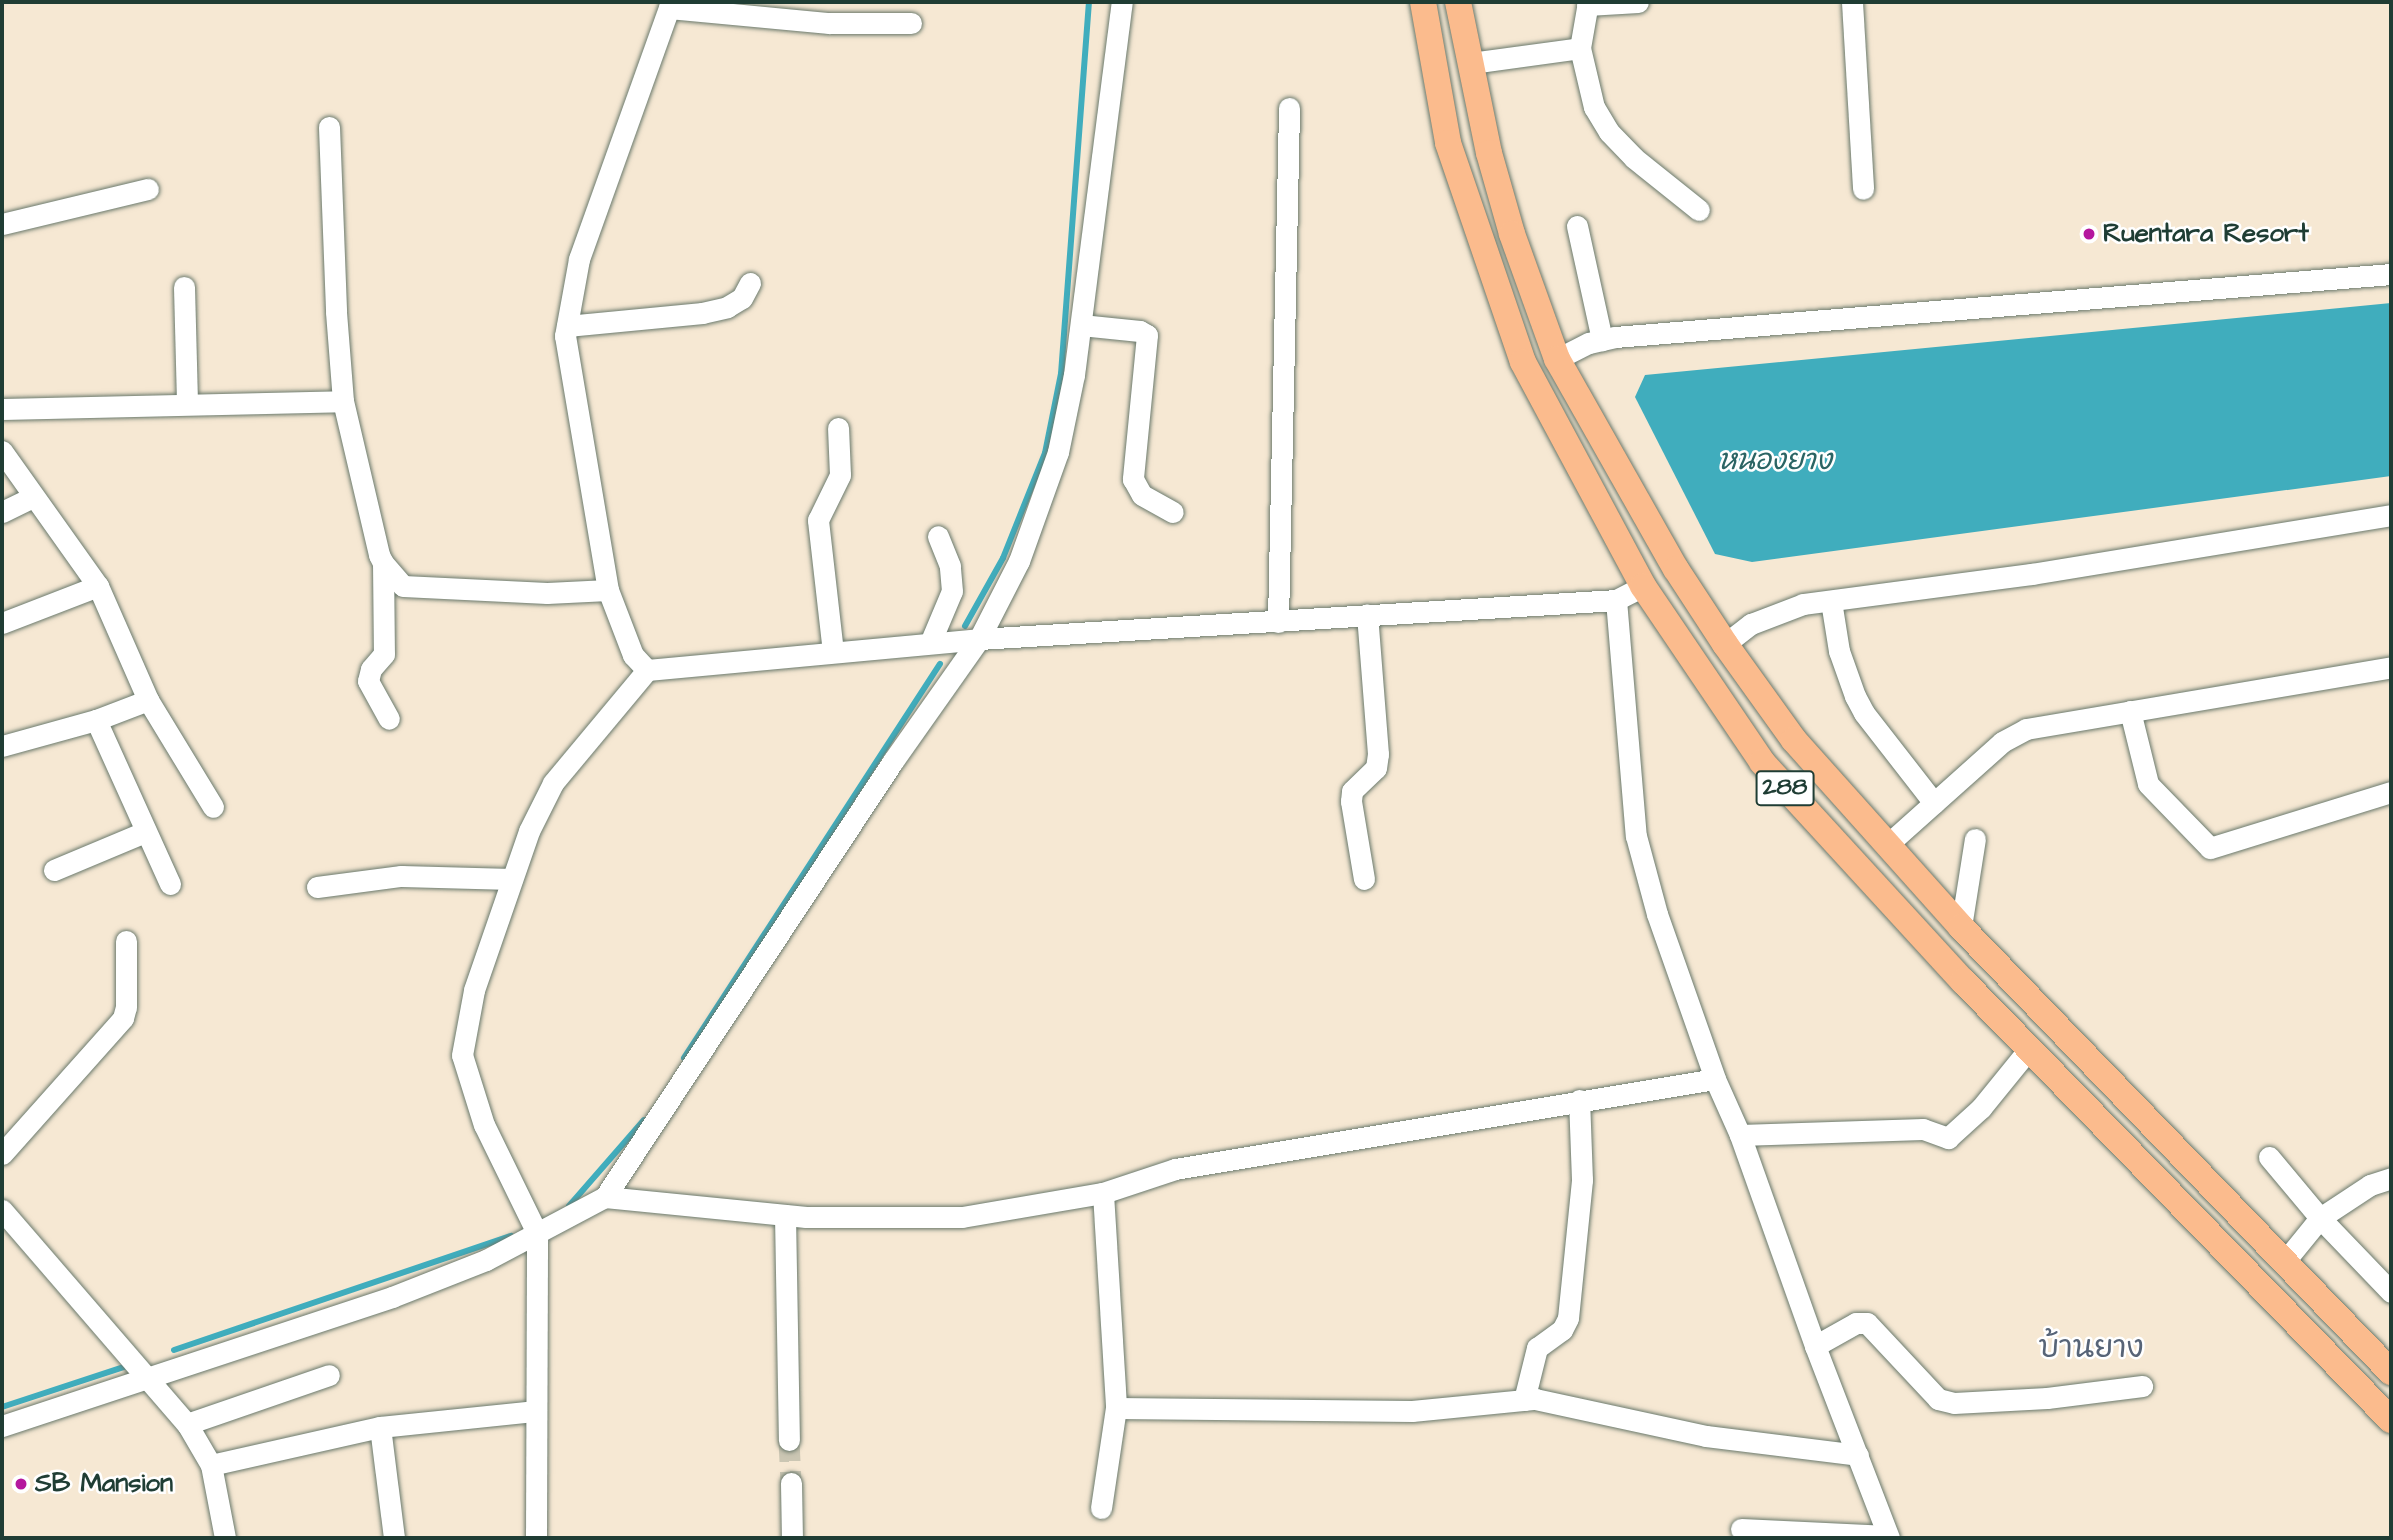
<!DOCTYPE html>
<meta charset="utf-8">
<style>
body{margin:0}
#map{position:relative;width:2393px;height:1540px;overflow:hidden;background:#f6e8d3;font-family:"Architects Daughter","Playpen Sans Thai",sans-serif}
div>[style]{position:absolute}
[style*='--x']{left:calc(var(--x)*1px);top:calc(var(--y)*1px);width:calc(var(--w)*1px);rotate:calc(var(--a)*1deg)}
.water>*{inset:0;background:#40adbd}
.stream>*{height:6px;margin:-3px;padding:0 3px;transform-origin:3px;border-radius:3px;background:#40adbd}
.minor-tunnel>*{height:21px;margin-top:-10.5px;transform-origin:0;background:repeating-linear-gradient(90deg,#cbc6b3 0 21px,transparent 0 31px)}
.roads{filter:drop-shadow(0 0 2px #6a796c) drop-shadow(0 0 2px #6a796c)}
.minor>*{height:21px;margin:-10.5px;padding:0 10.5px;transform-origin:10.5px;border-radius:10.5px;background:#fff}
.major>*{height:26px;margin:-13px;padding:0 13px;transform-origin:13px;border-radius:13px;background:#fbbb8d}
.dots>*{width:19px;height:19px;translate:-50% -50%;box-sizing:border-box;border:4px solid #fff;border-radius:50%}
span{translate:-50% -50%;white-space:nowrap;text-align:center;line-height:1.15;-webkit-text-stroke:5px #fff;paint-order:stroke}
.shield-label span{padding:2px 5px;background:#fff;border:2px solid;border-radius:5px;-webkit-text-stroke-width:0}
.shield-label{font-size:24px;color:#1f3d34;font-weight:700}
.poi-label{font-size:26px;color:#1f3d34;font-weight:700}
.left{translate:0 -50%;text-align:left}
.water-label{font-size:28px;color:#2b6464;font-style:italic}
.quarter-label{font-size:30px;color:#576477}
.frame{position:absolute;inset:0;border:4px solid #1f3d34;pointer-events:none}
</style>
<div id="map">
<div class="water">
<i style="clip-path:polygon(2391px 303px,2391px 476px,1752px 562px,1715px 554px,1635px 397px,1645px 375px)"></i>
</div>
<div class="stream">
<i style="--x:965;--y:626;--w:78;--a:-60.8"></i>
<i style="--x:1003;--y:558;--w:113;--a:-68.2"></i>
<i style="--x:1045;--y:453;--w:81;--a:-78.6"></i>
<i style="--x:1061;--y:374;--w:373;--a:-85.7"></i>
<i style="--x:684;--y:1058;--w:470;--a:-57"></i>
<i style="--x:569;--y:1206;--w:114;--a:-48.9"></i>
<i style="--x:174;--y:1350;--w:356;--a:-18.7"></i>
<i style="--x:2;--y:1407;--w:135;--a:-18.2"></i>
</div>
<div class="minor-tunnel">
<i style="--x:789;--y:1440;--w:43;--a:87.3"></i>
</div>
<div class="roads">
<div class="minor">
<i style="--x:1852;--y:2;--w:187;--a:86.6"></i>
<i style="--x:1587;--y:5;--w:51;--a:-3.4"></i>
<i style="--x:669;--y:8;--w:161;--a:5.4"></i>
<i style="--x:829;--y:23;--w:82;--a:0"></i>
<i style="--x:1580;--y:48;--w:47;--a:-80.1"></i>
<i style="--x:1471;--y:63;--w:110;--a:-7.8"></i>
<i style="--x:1580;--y:48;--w:61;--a:76.7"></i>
<i style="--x:1594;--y:107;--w:29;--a:59"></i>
<i style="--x:1609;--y:132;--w:36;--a:46"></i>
<i style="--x:1634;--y:158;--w:83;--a:38.7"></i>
<i style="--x:329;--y:127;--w:185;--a:87.8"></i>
<i style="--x:336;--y:312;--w:89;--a:85.5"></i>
<i style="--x:2;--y:224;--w:150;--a:-13.5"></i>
<i style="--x:1577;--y:226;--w:117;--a:77.6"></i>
<i style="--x:184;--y:287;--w:116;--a:88.5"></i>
<i style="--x:1081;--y:325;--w:59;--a:5.8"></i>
<i style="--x:1140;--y:331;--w:8;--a:30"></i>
<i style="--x:1147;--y:335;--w:145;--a:95.6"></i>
<i style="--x:1133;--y:479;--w:18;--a:61"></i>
<i style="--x:1142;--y:495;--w:35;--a:29"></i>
<i style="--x:567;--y:326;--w:136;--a:-5.5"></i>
<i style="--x:702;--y:313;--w:26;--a:-13"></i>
<i style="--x:727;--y:307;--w:17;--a:-31"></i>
<i style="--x:742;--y:298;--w:17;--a:-62"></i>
<i style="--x:1557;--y:359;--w:36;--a:-27"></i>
<i style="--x:1589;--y:343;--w:27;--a:-13"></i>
<i style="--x:1615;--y:337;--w:779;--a:-4.64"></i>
<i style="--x:2;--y:409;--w:341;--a:-1.3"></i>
<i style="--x:343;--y:401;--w:158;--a:76.8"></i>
<i style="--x:379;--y:555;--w:9;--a:63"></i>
<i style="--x:383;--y:563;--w:30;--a:49"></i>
<i style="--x:403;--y:586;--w:144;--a:2.8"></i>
<i style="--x:547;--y:593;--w:61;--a:-2.8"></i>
<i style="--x:608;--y:590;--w:70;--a:69"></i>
<i style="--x:633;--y:655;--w:21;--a:47"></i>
<i style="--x:647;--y:670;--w:333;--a:-5.3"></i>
<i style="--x:979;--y:639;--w:638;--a:-3.5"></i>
<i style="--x:1616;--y:600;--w:30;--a:-27"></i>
<i style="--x:2;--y:451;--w:166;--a:54.6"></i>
<i style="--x:98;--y:586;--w:124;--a:66.3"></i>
<i style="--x:148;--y:700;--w:125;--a:58.7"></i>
<i style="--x:2;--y:512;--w:34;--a:-26"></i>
<i style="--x:383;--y:563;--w:91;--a:89.4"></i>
<i style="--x:384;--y:654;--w:20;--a:131"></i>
<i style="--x:371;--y:669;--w:12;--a:104"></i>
<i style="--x:368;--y:681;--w:43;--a:61.1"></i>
<i style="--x:608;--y:590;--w:258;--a:-99.6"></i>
<i style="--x:565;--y:336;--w:78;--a:-79.7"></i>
<i style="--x:579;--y:259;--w:273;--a:-70.3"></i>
<i style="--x:1616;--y:600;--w:237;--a:85.2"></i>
<i style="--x:1636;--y:836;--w:81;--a:74.9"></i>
<i style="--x:1657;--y:914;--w:175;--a:70.6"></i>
<i style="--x:1715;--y:1079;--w:61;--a:65.9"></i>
<i style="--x:1740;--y:1135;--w:224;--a:70.4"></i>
<i style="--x:1815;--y:1346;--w:206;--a:68.9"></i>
<i style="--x:1831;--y:601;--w:51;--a:80.9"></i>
<i style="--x:1839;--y:651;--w:48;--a:70.4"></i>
<i style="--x:1855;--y:696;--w:19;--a:62"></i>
<i style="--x:1864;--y:713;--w:114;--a:52.1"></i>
<i style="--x:1278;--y:622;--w:514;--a:-88.77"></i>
<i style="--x:2;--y:623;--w:103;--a:-21.1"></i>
<i style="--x:930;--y:643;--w:56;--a:-67.1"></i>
<i style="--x:952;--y:591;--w:25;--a:-95"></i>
<i style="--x:950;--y:566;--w:32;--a:-112"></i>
<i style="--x:1725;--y:644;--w:33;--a:-38"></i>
<i style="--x:1751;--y:624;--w:56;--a:-21"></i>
<i style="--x:1803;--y:604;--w:231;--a:-7.5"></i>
<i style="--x:2032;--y:574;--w:364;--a:-9.3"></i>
<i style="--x:833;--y:652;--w:133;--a:-96.5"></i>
<i style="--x:818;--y:520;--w:50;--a:-63.9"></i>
<i style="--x:840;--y:475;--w:47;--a:-92.4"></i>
<i style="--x:2130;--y:711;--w:75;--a:76.1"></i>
<i style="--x:2148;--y:784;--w:89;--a:45.9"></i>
<i style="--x:2210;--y:848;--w:189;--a:-17.2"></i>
<i style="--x:96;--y:720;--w:180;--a:65.7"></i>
<i style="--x:2;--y:746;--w:98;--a:-15.5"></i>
<i style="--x:96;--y:720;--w:56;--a:-21"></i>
<i style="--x:1887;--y:845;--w:154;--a:-41.8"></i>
<i style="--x:2002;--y:742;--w:27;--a:-28"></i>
<i style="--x:2026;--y:729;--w:370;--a:-9.6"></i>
<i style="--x:54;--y:870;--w:99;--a:-22.7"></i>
<i style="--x:1364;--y:879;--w:79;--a:-99.5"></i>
<i style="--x:1351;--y:801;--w:10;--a:-84"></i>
<i style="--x:1352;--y:791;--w:33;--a:-44"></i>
<i style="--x:1376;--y:768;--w:14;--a:-82"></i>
<i style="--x:1378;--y:754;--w:140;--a:-94.5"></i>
<i style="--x:317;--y:887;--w:85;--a:-7.5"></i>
<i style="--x:401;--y:876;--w:111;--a:1.5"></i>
<i style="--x:1961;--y:927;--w:89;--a:-81"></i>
<i style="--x:1740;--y:1135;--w:183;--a:-1.9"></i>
<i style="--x:1923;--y:1129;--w:27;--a:20"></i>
<i style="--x:1948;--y:1138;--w:45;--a:-42.3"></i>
<i style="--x:1981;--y:1108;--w:76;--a:-50.9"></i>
<i style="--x:2;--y:1154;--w:182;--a:-48.3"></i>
<i style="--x:123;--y:1018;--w:11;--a:-75"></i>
<i style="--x:126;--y:1007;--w:66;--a:-90"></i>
<i style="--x:2269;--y:1157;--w:80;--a:50.1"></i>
<i style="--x:2320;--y:1218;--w:103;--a:46.2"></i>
<i style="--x:1103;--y:1193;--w:215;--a:86.5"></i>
<i style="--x:1116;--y:1408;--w:296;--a:0.6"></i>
<i style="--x:1412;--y:1411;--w:124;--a:-5.6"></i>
<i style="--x:1535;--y:1399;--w:175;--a:12.2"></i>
<i style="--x:1706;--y:1436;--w:153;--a:7.1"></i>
<i style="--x:605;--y:1197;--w:202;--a:5.7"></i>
<i style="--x:806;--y:1217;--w:156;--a:0"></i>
<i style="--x:962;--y:1217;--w:143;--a:-9.7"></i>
<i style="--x:1103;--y:1193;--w:76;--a:-18.4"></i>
<i style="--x:1175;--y:1169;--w:547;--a:-9.46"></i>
<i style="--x:2;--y:1210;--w:283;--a:49.2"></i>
<i style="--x:187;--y:1424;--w:48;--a:59.7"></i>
<i style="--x:211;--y:1465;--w:74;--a:79.1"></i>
<i style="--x:785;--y:1215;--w:225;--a:89"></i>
<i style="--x:2285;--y:1261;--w:55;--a:-50.9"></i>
<i style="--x:2320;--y:1218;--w:60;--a:-33.4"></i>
<i style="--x:2370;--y:1185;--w:22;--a:-18"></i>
<i style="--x:1815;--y:1346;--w:47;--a:-29.3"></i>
<i style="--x:1856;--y:1323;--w:11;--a:0"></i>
<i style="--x:1867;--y:1323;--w:104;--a:46.9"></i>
<i style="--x:1938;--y:1399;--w:16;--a:14"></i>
<i style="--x:1954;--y:1403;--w:93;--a:-3.1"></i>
<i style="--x:2047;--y:1398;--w:96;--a:-7.2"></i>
<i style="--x:1524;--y:1400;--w:54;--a:-76"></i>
<i style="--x:1537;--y:1348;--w:31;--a:-36"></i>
<i style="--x:1562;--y:1330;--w:13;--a:-63"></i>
<i style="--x:1568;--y:1318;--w:139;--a:-84.2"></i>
<i style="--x:1582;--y:1180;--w:80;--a:-92.1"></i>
<i style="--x:187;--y:1424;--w:150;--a:-19"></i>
<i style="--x:2;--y:1426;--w:411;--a:-18.3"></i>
<i style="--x:392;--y:1297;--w:101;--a:-21.5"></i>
<i style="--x:486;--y:1260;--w:135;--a:-27.9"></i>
<i style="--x:605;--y:1197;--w:523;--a:-56.55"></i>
<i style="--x:893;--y:761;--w:149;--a:-54.8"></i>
<i style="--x:979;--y:639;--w:88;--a:-62.9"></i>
<i style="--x:1019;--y:561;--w:116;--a:-70.3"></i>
<i style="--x:1058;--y:452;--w:79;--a:-78.3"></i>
<i style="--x:1074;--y:375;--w:376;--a:-82.7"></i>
<i style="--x:380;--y:1427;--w:112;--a:82.8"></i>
<i style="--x:211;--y:1465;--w:173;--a:-12.7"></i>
<i style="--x:380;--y:1427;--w:157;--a:-5.9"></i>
<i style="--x:791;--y:1483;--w:55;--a:89"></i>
<i style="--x:1101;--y:1508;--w:101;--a:-81.5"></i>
<i style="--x:1741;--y:1529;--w:147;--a:2.7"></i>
<i style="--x:536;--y:1538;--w:305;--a:-89.8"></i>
<i style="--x:537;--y:1233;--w:120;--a:-116.1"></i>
<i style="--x:484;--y:1125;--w:73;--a:-107.4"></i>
<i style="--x:462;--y:1055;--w:66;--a:-79.5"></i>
<i style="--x:474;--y:990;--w:168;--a:-70.9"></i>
<i style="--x:529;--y:831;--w:54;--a:-63.4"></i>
<i style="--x:553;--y:783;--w:147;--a:-50.2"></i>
</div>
<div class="major">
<i style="--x:1423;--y:2;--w:143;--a:79.9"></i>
<i style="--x:1448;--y:143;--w:231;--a:71.1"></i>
<i style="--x:1523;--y:362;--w:254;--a:61.8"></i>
<i style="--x:1643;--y:586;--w:212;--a:55.9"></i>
<i style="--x:1762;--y:762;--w:297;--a:47.5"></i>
<i style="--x:1963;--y:981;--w:613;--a:45.73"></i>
<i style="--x:1458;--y:2;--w:154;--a:78.4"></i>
<i style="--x:1489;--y:153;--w:84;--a:74.1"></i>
<i style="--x:1512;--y:234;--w:133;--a:70.2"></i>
<i style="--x:1557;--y:359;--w:241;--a:60.5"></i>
<i style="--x:1676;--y:569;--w:90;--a:56.8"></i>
<i style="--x:1725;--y:644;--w:118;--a:54.3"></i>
<i style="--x:1794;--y:740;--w:251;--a:48.2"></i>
<i style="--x:1961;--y:927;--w:619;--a:45.98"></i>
</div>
</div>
<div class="dots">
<i style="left:2089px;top:234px;background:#b5179e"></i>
<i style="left:21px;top:1484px;background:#b5179e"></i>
</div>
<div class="shield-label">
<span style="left:1785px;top:788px">288</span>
</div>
<div class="poi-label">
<span class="left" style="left:2103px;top:234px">Ruentara Resort</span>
<span class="left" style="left:35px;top:1484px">SB Mansion</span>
</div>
<div class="water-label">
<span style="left:1775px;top:461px">หนองยาง</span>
</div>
<div class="quarter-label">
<span style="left:2091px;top:1348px">บ้านยาง</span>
</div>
<div class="frame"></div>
</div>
